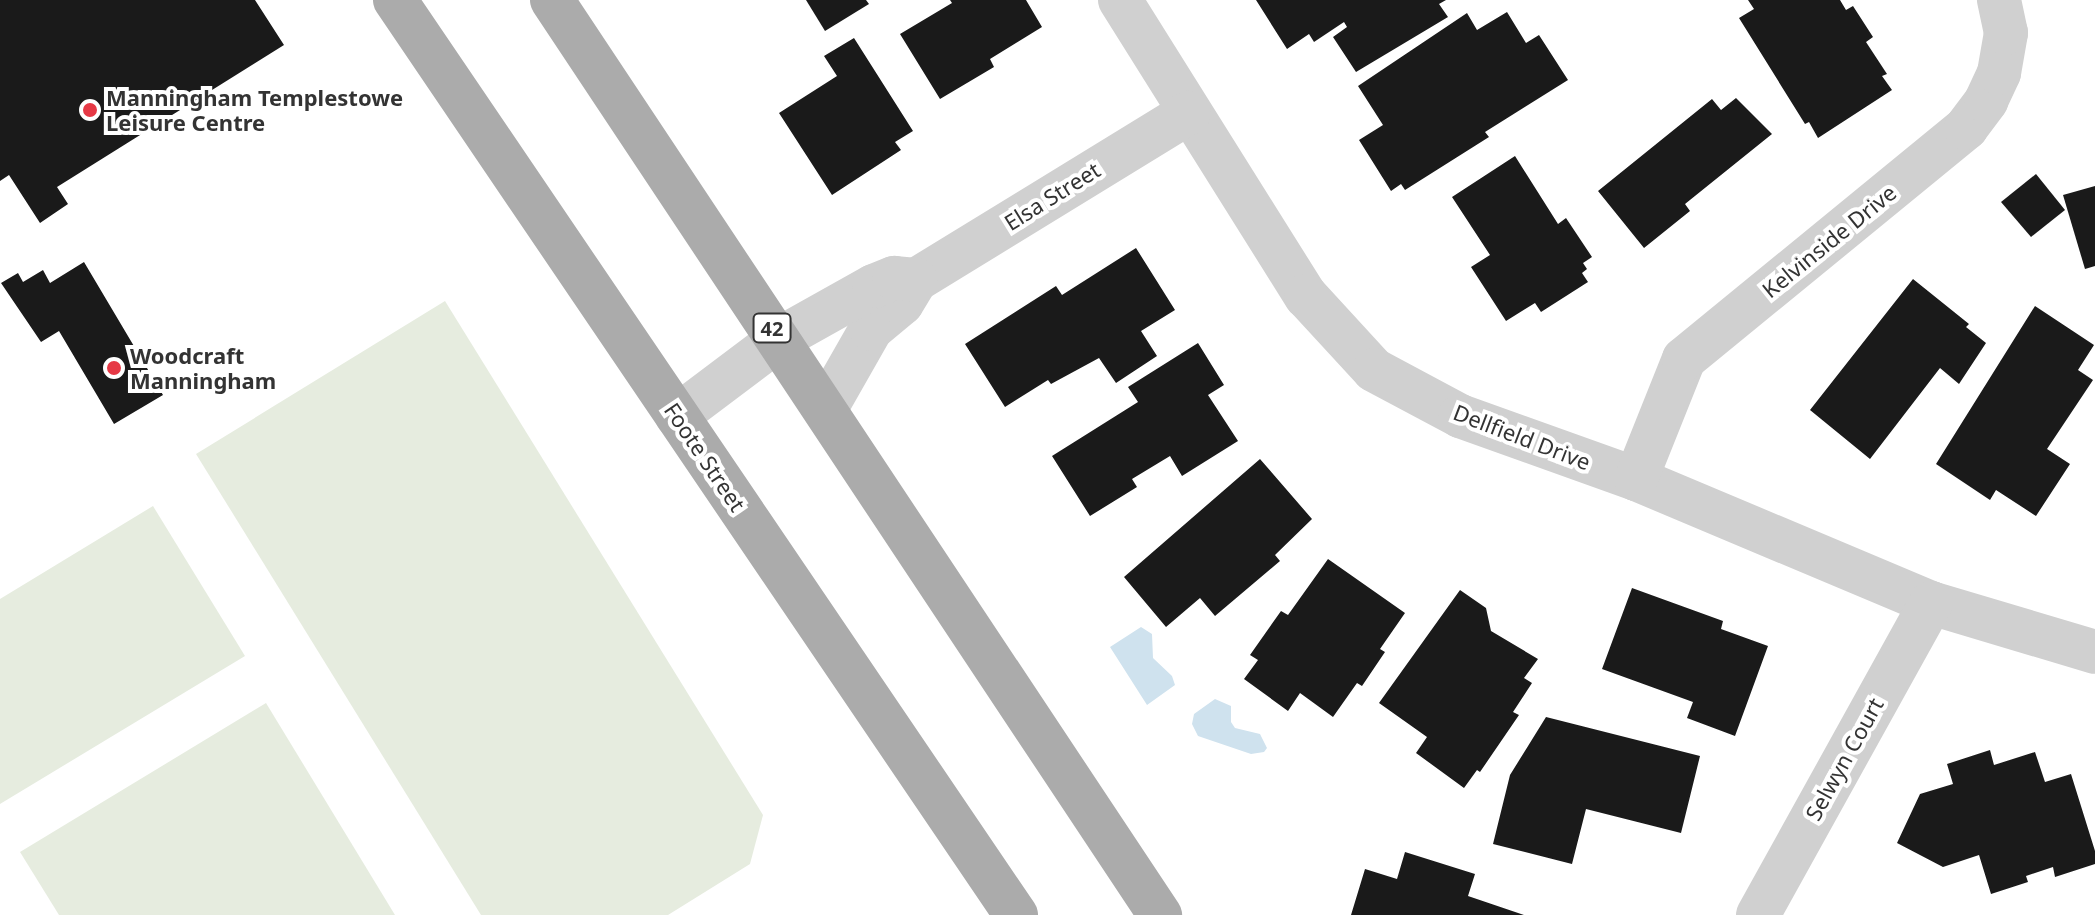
<!DOCTYPE html>
<style>
body{margin:0}
#map{position:relative;width:2095px;height:915px;overflow:hidden;background:#fff;font-family:"Noto Sans",sans-serif}
div>[style]{position:absolute}
[style*='--x']{left:calc(var(--x)*1px);top:calc(var(--y)*1px);width:calc(var(--w)*1px);rotate:calc(var(--a)*1deg)}
.green>*{inset:0;background:#e6ecdf}
.water>*{inset:0;background:#cfe2ee}
.building>*{inset:0;background:#1a1a1a}
.minor>*{height:44px;margin:-22px;padding:0 22px;transform-origin:22px;border-radius:22px;background:#d0d0d0}
.primary>*{height:44px;margin:-22px;padding:0 22px;transform-origin:22px;border-radius:22px;background:#ababab}
.dots>*{width:22px;height:22px;translate:-50% -50%;box-sizing:border-box;border:4px solid #fff;border-radius:50%}
span{translate:-50% -50%;white-space:nowrap;text-align:center;line-height:1.15;-webkit-text-stroke:8px #fff;paint-order:stroke}
.shield-label span{padding:2px 6px;background:#fff;border:2px solid;border-radius:6px;-webkit-text-stroke-width:0}
.shield-label{font-size:20px;color:#333;font-weight:700}
.poi-label{font-size:22px;color:#333;font-weight:700}
.left{translate:0 -50%;text-align:left}
.street-label{font-size:22px;color:#333}
</style>
<div id="map">
<div class="green">
<i style="clip-path:polygon(445px 301px,763px 815px,750px 864px,668px 915px,481px 915px,196px 454px)"></i>
<i style="clip-path:polygon(153px 506px,245px 656px,0 804px,0 599px)"></i>
<i style="clip-path:polygon(266px 703px,395px 915px,59px 915px,20px 852px)"></i>
</div>
<div class="water">
<i style="clip-path:polygon(1141px 627px,1152px 634px,1153px 658px,1172px 676px,1175px 685px,1147px 705px,1110px 647px)"></i>
<i style="clip-path:polygon(1215px 699px,1231px 706px,1231px 722px,1235px 728px,1260px 734px,1267px 748px,1264px 752px,1251px 754px,1198px 736px,1192px 724px,1194px 714px)"></i>
</div>
<div class="building">
<i style="clip-path:polygon(0 0,255px 0,284px 45px,57px 187px,68px 204px,40px 223px,9px 175px,0 181px)"></i>
<i style="clip-path:polygon(806px 0,866px 0,869px 4px,825px 31px)"></i>
<i style="clip-path:polygon(950px 0,1026px 0,1042px 27px,990px 59px,994px 67px,940px 99px,900px 34px,952px 3px)"></i>
<i style="clip-path:polygon(1256px 0,1446px 0,1439px 4px,1448px 17px,1356px 72px,1333px 37px,1347px 27px,1344px 22px,1314px 42px,1309px 34px,1287px 49px)"></i>
<i style="clip-path:polygon(1748px 0,1840px 0,1846px 10px,1853px 6px,1873px 37px,1866px 42px,1887px 74px,1882px 76px,1892px 90px,1818px 138px,1809px 122px,1805px 124px,1739px 18px,1754px 9px)"></i>
<i style="clip-path:polygon(1507px 12px,1526px 43px,1539px 35px,1568px 80px,1485px 132px,1489px 137px,1405px 190px,1401px 184px,1391px 191px,1359px 140px,1383px 125px,1358px 86px,1467px 13px,1477px 30px)"></i>
<i style="clip-path:polygon(854px 38px,913px 131px,895px 142px,901px 150px,832px 195px,779px 113px,837px 76px,824px 56px)"></i>
<i style="clip-path:polygon(1736px 98px,1772px 134px,1685px 204px,1690px 211px,1644px 248px,1598px 191px,1712px 99px,1721px 110px)"></i>
<i style="clip-path:polygon(1515px 156px,1558px 224px,1566px 218px,1592px 257px,1583px 263px,1587px 269px,1582px 273px,1588px 282px,1541px 312px,1535px 303px,1506px 321px,1471px 267px,1490px 255px,1452px 197px)"></i>
<i style="clip-path:polygon(2036px 174px,2065px 210px,2031px 237px,2001px 202px)"></i>
<i style="clip-path:polygon(2095px 186px,2095px 266px,2085px 269px,2063px 195px)"></i>
<i style="clip-path:polygon(1136px 248px,1175px 310px,1141px 331px,1157px 356px,1116px 383px,1099px 358px,1051px 384px,1048px 380px,1005px 407px,965px 344px,1056px 286px,1062px 295px)"></i>
<i style="clip-path:polygon(84px 262px,163px 395px,114px 424px,59px 331px,41px 342px,1px 283px,18px 273px,23px 282px,43px 270px,50px 283px)"></i>
<i style="clip-path:polygon(1913px 279px,1969px 324px,1966px 327px,1986px 343px,1959px 384px,1940px 368px,1870px 459px,1810px 410px)"></i>
<i style="clip-path:polygon(2035px 306px,2094px 345px,2078px 370px,2093px 380px,2047px 449px,2070px 464px,2036px 516px,1996px 490px,1990px 500px,1936px 464px)"></i>
<i style="clip-path:polygon(1198px 343px,1224px 385px,1208px 395px,1238px 441px,1182px 476px,1170px 456px,1132px 479px,1137px 487px,1090px 516px,1052px 456px,1138px 402px,1128px 387px)"></i>
<i style="clip-path:polygon(1260px 459px,1312px 519px,1275px 555px,1280px 561px,1215px 616px,1200px 598px,1166px 627px,1124px 577px)"></i>
<i style="clip-path:polygon(1328px 559px,1405px 613px,1380px 649px,1385px 652px,1362px 686px,1357px 683px,1333px 717px,1300px 693px,1288px 711px,1244px 679px,1258px 660px,1250px 655px,1281px 611px,1288px 615px)"></i>
<i style="clip-path:polygon(1632px 588px,1723px 621px,1721px 629px,1768px 646px,1735px 736px,1687px 718px,1693px 702px,1602px 669px)"></i>
<i style="clip-path:polygon(1460px 590px,1486px 608px,1491px 631px,1538px 659px,1524px 678px,1532px 683px,1513px 712px,1519px 715px,1480px 772px,1477px 770px,1464px 788px,1416px 753px,1427px 737px,1379px 703px)"></i>
<i style="clip-path:polygon(1546px 717px,1700px 756px,1681px 833px,1586px 809px,1572px 864px,1493px 844px,1510px 775px)"></i>
<i style="clip-path:polygon(1990px 750px,1994px 765px,2035px 752px,2045px 782px,2071px 774px,2095px 851px,2095px 864px,2055px 877px,2053px 867px,2026px 876px,2028px 882px,1991px 894px,1979px 855px,1943px 867px,1897px 843px,1920px 794px,1953px 784px,1947px 764px)"></i>
<i style="clip-path:polygon(1405px 852px,1475px 874px,1468px 896px,1524px 915px,1351px 915px,1365px 869px,1397px 879px)"></i>
</div>
<div class="minor">
<i style="--x:1120;--y:0;--w:350;--a:57.9"></i>
<i style="--x:1306;--y:296;--w:100;--a:47.4"></i>
<i style="--x:1374;--y:370;--w:98;--a:28.1"></i>
<i style="--x:1460;--y:416;--w:187;--a:19.7"></i>
<i style="--x:1636;--y:479;--w:320;--a:22.8"></i>
<i style="--x:1931;--y:603;--w:171;--a:16.6"></i>
<i style="--x:826;--y:408;--w:91;--a:-60.3"></i>
<i style="--x:871;--y:329;--w:40;--a:-40"></i>
<i style="--x:902;--y:303;--w:27;--a:-59"></i>
<i style="--x:916;--y:280;--w:320;--a:-31.5"></i>
<i style="--x:677;--y:416;--w:128;--a:-37"></i>
<i style="--x:779;--y:339;--w:109;--a:-29.2"></i>
<i style="--x:874;--y:286;--w:22;--a:-22"></i>
<i style="--x:894;--y:278;--w:22;--a:5"></i>
<i style="--x:1636;--y:479;--w:129;--a:-68.2"></i>
<i style="--x:1684;--y:359;--w:365;--a:-39.3"></i>
<i style="--x:1966;--y:128;--w:34;--a:-53"></i>
<i style="--x:1986;--y:101;--w:31;--a:-65"></i>
<i style="--x:1999;--y:73;--w:41;--a:-80.1"></i>
<i style="--x:2006;--y:33;--w:34;--a:-102"></i>
<i style="--x:1758;--y:915;--w:357;--a:-61"></i>
</div>
<div class="primary">
<i style="--x:395;--y:0;--w:1106;--a:55.84"></i>
<i style="--x:552;--y:0;--w:1099;--a:56.4"></i>
</div>
<div class="dots">
<i style="left:90px;top:110px;background:#e63946"></i>
<i style="left:114px;top:368px;background:#e63946"></i>
</div>
<div class="shield-label">
<span style="left:772px;top:328px">42</span>
</div>
<div class="poi-label">
<span class="left" style="left:106px;top:110px">Manningham Templestowe<br>Leisure Centre</span>
<span class="left" style="left:130px;top:368px">Woodcraft<br>Manningham</span>
</div>
<div class="street-label">
<span style="left:1052px;top:196px;rotate:-32deg">Elsa Street</span>
<span style="left:1829px;top:241px;rotate:-39deg">Kelvinside Drive</span>
<span style="left:1522px;top:437px;rotate:21deg">Dellfield Drive</span>
<span style="left:705px;top:457px;rotate:56deg">Foote Street</span>
<span style="left:1844px;top:759px;rotate:-61deg">Selwyn Court</span>
</div>
</div>
